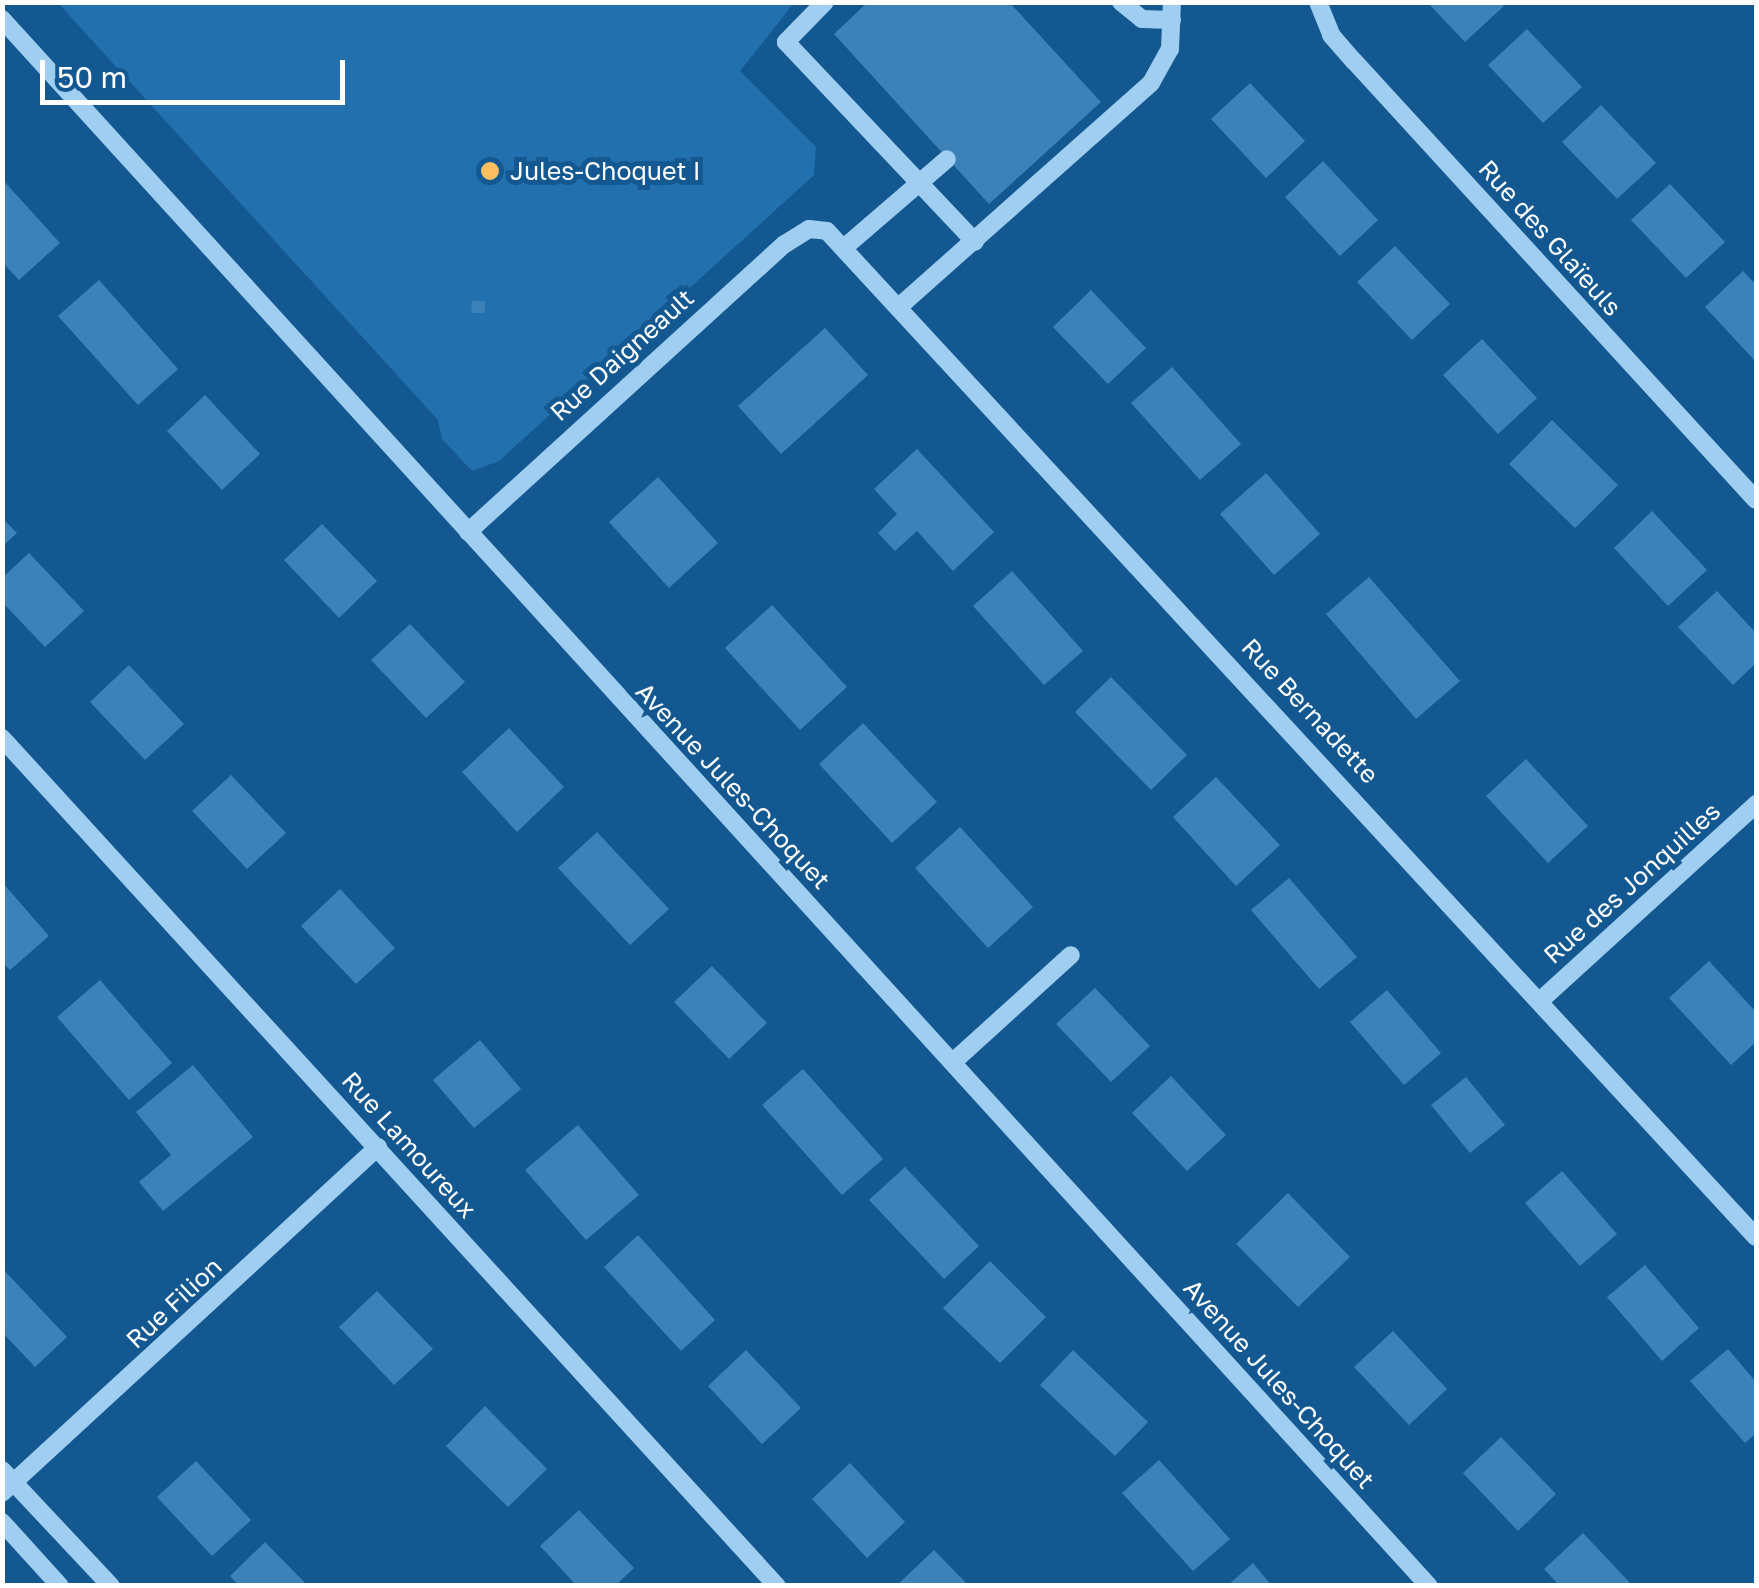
<!DOCTYPE html>
<meta charset="utf-8">
<style>
body{margin:0}
#map{position:relative;width:1759px;height:1588px;overflow:hidden;background:#135891;font-family:"Golos Text",sans-serif}
div>[style]{position:absolute}
[style*='--x']{left:calc(var(--x)*1px);top:calc(var(--y)*1px);width:calc(var(--w)*1px);rotate:calc(var(--a)*1deg)}
.green>*{inset:0;background:#2271ae}
.building>*{inset:0;background:#3c82b9}
.minor>*{height:18px;margin:-9px;padding:0 9px;transform-origin:9px;border-radius:9px;background:#9fcef1}
.dots>*{width:28px;height:28px;translate:-50% -50%;box-sizing:border-box;border:5px solid #135891;border-radius:50%}
span{translate:-50% -50%;white-space:nowrap;text-align:center;line-height:1.15;-webkit-text-stroke:10px #135891;paint-order:stroke}
.poi-label{font-size:25px;color:#fff}
.left{translate:0 -50%;text-align:left}
.street-label{font-size:25px;color:#fff}
.frame{position:absolute;inset:0;border:5px solid #fff;pointer-events:none}
.scale{position:absolute;left:40px;top:60px;width:305px;height:45px;box-sizing:border-box;border:5px solid #fff;border-top:0;padding-left:12px;font-size:30px;line-height:35px;white-space:nowrap;color:#fff;-webkit-text-stroke:8px #135891;paint-order:stroke}
</style>
<div id="map">
<div class="green">
<i style="clip-path:polygon(58px 3px,794px 3px,740px 71px,816px 147px,814px 175px,499px 461px,472px 471px,442px 439px,438px 420px)"></i>
</div>
<div class="building">
<i style="clip-path:polygon(868px 2px,1009px 2px,1101px 102px,989px 204px,834px 34px)"></i>
<i style="clip-path:polygon(1427px 2px,1500px 2px,1504px 6px,1465px 42px)"></i>
<i style="clip-path:polygon(1527px 29px,1582px 87px,1543px 123px,1488px 65px)"></i>
<i style="clip-path:polygon(1250px 83px,1305px 141px,1266px 178px,1211px 119px)"></i>
<i style="clip-path:polygon(1601px 105px,1656px 163px,1617px 199px,1562px 142px)"></i>
<i style="clip-path:polygon(1323px 161px,1378px 220px,1340px 256px,1285px 197px)"></i>
<i style="clip-path:polygon(2px 179px,60px 243px,19px 280px,2px 262px)"></i>
<i style="clip-path:polygon(1670px 184px,1725px 242px,1686px 278px,1631px 220px)"></i>
<i style="clip-path:polygon(1395px 246px,1450px 304px,1412px 340px,1357px 282px)"></i>
<i style="clip-path:polygon(1743px 271px,1756px 285px,1756px 362px,1705px 307px)"></i>
<i style="clip-path:polygon(99px 280px,178px 369px,138px 405px,58px 316px)"></i>
<i style="clip-path:polygon(1091px 290px,1146px 348px,1108px 384px,1053px 327px)"></i>
<i style="clip-path:polygon(472px 301px,485px 301px,485px 313px,471px 313px)"></i>
<i style="clip-path:polygon(825px 328px,868px 375px,781px 454px,738px 406px)"></i>
<i style="clip-path:polygon(1482px 339px,1537px 398px,1498px 434px,1443px 375px)"></i>
<i style="clip-path:polygon(1172px 367px,1241px 444px,1200px 480px,1131px 403px)"></i>
<i style="clip-path:polygon(205px 395px,260px 454px,222px 490px,167px 431px)"></i>
<i style="clip-path:polygon(1552px 420px,1618px 485px,1575px 528px,1509px 464px)"></i>
<i style="clip-path:polygon(917px 449px,994px 532px,953px 571px,917px 531px,895px 551px,878px 533px,897px 514px,874px 489px)"></i>
<i style="clip-path:polygon(1266px 473px,1320px 534px,1274px 575px,1220px 514px)"></i>
<i style="clip-path:polygon(658px 477px,718px 543px,669px 588px,609px 522px)"></i>
<i style="clip-path:polygon(1652px 511px,1707px 570px,1668px 606px,1614px 548px)"></i>
<i style="clip-path:polygon(2px 518px,17px 533px,2px 547px)"></i>
<i style="clip-path:polygon(322px 524px,377px 581px,339px 618px,284px 560px)"></i>
<i style="clip-path:polygon(29px 553px,84px 611px,45px 647px,2px 602px,2px 578px)"></i>
<i style="clip-path:polygon(1012px 571px,1083px 651px,1044px 685px,973px 606px)"></i>
<i style="clip-path:polygon(1369px 577px,1460px 681px,1416px 719px,1326px 614px)"></i>
<i style="clip-path:polygon(1717px 591px,1756px 633px,1756px 663px,1733px 685px,1678px 627px)"></i>
<i style="clip-path:polygon(772px 605px,847px 687px,800px 730px,725px 648px)"></i>
<i style="clip-path:polygon(410px 624px,465px 682px,426px 718px,371px 660px)"></i>
<i style="clip-path:polygon(129px 665px,184px 724px,145px 760px,90px 702px)"></i>
<i style="clip-path:polygon(1111px 677px,1187px 755px,1151px 790px,1075px 712px)"></i>
<i style="clip-path:polygon(863px 723px,937px 802px,892px 843px,819px 764px)"></i>
<i style="clip-path:polygon(509px 728px,564px 787px,517px 832px,462px 772px)"></i>
<i style="clip-path:polygon(1526px 759px,1588px 826px,1548px 863px,1486px 796px)"></i>
<i style="clip-path:polygon(231px 775px,286px 833px,247px 869px,192px 811px)"></i>
<i style="clip-path:polygon(1216px 777px,1280px 845px,1236px 886px,1173px 817px)"></i>
<i style="clip-path:polygon(960px 827px,1033px 907px,988px 948px,915px 868px)"></i>
<i style="clip-path:polygon(597px 832px,669px 909px,630px 945px,558px 868px)"></i>
<i style="clip-path:polygon(1289px 878px,1357px 957px,1319px 989px,1251px 910px)"></i>
<i style="clip-path:polygon(2px 882px,49px 936px,10px 970px,2px 962px)"></i>
<i style="clip-path:polygon(340px 889px,395px 948px,356px 984px,301px 926px)"></i>
<i style="clip-path:polygon(1709px 961px,1756px 1012px,1756px 1042px,1731px 1065px,1669px 998px)"></i>
<i style="clip-path:polygon(712px 966px,767px 1023px,729px 1059px,674px 1002px)"></i>
<i style="clip-path:polygon(100px 980px,172px 1063px,129px 1100px,57px 1017px)"></i>
<i style="clip-path:polygon(1095px 988px,1150px 1046px,1111px 1082px,1056px 1024px)"></i>
<i style="clip-path:polygon(1387px 990px,1441px 1053px,1404px 1085px,1350px 1022px)"></i>
<i style="clip-path:polygon(480px 1040px,521px 1089px,474px 1128px,433px 1080px)"></i>
<i style="clip-path:polygon(193px 1065px,253px 1137px,163px 1211px,139px 1182px,171px 1155px,136px 1112px)"></i>
<i style="clip-path:polygon(803px 1069px,883px 1159px,842px 1195px,762px 1105px)"></i>
<i style="clip-path:polygon(1171px 1076px,1226px 1135px,1187px 1171px,1132px 1113px)"></i>
<i style="clip-path:polygon(1466px 1077px,1505px 1125px,1470px 1153px,1431px 1105px)"></i>
<i style="clip-path:polygon(578px 1125px,639px 1195px,586px 1240px,525px 1170px)"></i>
<i style="clip-path:polygon(905px 1167px,979px 1246px,944px 1279px,869px 1200px)"></i>
<i style="clip-path:polygon(1562px 1171px,1617px 1234px,1580px 1266px,1525px 1203px)"></i>
<i style="clip-path:polygon(1288px 1193px,1350px 1257px,1298px 1307px,1236px 1244px)"></i>
<i style="clip-path:polygon(638px 1235px,715px 1320px,681px 1351px,604px 1267px)"></i>
<i style="clip-path:polygon(990px 1261px,1046px 1317px,1000px 1363px,943px 1308px)"></i>
<i style="clip-path:polygon(1645px 1265px,1699px 1328px,1662px 1361px,1607px 1297px)"></i>
<i style="clip-path:polygon(2px 1268px,67px 1337px,35px 1367px,2px 1332px)"></i>
<i style="clip-path:polygon(377px 1291px,433px 1349px,394px 1385px,339px 1327px)"></i>
<i style="clip-path:polygon(1393px 1331px,1447px 1389px,1409px 1425px,1354px 1367px)"></i>
<i style="clip-path:polygon(1728px 1349px,1756px 1382px,1756px 1433px,1745px 1443px,1690px 1381px)"></i>
<i style="clip-path:polygon(746px 1350px,801px 1408px,762px 1444px,708px 1386px)"></i>
<i style="clip-path:polygon(1073px 1350px,1148px 1422px,1115px 1456px,1040px 1385px)"></i>
<i style="clip-path:polygon(485px 1406px,547px 1469px,508px 1507px,446px 1446px)"></i>
<i style="clip-path:polygon(1501px 1437px,1556px 1494px,1518px 1531px,1463px 1473px)"></i>
<i style="clip-path:polygon(1159px 1460px,1230px 1539px,1193px 1571px,1122px 1493px)"></i>
<i style="clip-path:polygon(196px 1461px,251px 1520px,212px 1556px,157px 1497px)"></i>
<i style="clip-path:polygon(850px 1463px,905px 1522px,867px 1558px,812px 1499px)"></i>
<i style="clip-path:polygon(579px 1510px,634px 1568px,615px 1586px,577px 1586px,540px 1546px)"></i>
<i style="clip-path:polygon(1583px 1533px,1633px 1586px,1560px 1586px,1544px 1569px)"></i>
<i style="clip-path:polygon(265px 1542px,308px 1586px,239px 1586px,230px 1576px)"></i>
<i style="clip-path:polygon(934px 1550px,969px 1586px,896px 1586px)"></i>
<i style="clip-path:polygon(1253px 1563px,1272px 1586px,1227px 1586px)"></i>
</div>
<div class="minor">
<i style="--x:825;--y:2;--w:56;--a:134.3"></i>
<i style="--x:786;--y:42;--w:275;--a:46.6"></i>
<i style="--x:1121;--y:2;--w:27;--a:39"></i>
<i style="--x:1142;--y:19;--w:30;--a:2"></i>
<i style="--x:1318;--y:2;--w:35;--a:68"></i>
<i style="--x:1331;--y:35;--w:35;--a:49"></i>
<i style="--x:1354;--y:61;--w:595;--a:47.52"></i>
<i style="--x:2;--y:19;--w:2119;--a:47.68"></i>
<i style="--x:846;--y:246;--w:133;--a:-40.7"></i>
<i style="--x:901;--y:305;--w:334;--a:-41.6"></i>
<i style="--x:1151;--y:83;--w:39;--a:-61"></i>
<i style="--x:1170;--y:49;--w:47;--a:-87.6"></i>
<i style="--x:468;--y:532;--w:428;--a:-42.3"></i>
<i style="--x:785;--y:244;--w:28;--a:-32"></i>
<i style="--x:809;--y:229;--w:18;--a:6"></i>
<i style="--x:827;--y:231;--w:1369;--a:47.28"></i>
<i style="--x:2;--y:738;--w:1149;--a:47.58"></i>
<i style="--x:1542;--y:999;--w:290;--a:-42.3"></i>
<i style="--x:953;--y:1062;--w:159;--a:-42.2"></i>
<i style="--x:2;--y:1470;--w:159;--a:46.8"></i>
<i style="--x:2;--y:1493;--w:511;--a:-42.62"></i>
<i style="--x:2;--y:1522;--w:86;--a:47.8"></i>
</div>
<div class="dots">
<i style="left:490px;top:171px;background:#ffbf60"></i>
</div>
<div class="poi-label">
<span class="left" style="left:510px;top:171px">Jules-Choquet I</span>
</div>
<div class="street-label">
<span style="left:1550px;top:238px;rotate:48deg">Rue des Glaïeuls</span>
<span style="left:622px;top:355px;rotate:-42deg">Rue Daigneault</span>
<span style="left:1310px;top:711px;rotate:47deg">Rue Bernadette</span>
<span style="left:733px;top:786px;rotate:47deg">Avenue Jules-Choquet</span>
<span style="left:1632px;top:883px;rotate:-42deg">Rue des Jonquilles</span>
<span style="left:409px;top:1145px;rotate:48deg">Rue Lamoureux</span>
<span style="left:174px;top:1303px;rotate:-43deg">Rue Filion</span>
<span style="left:1279px;top:1384px;rotate:48deg">Avenue Jules-Choquet</span>
</div>
<div class="frame"></div>
<div class="scale">50 m</div>
</div>
